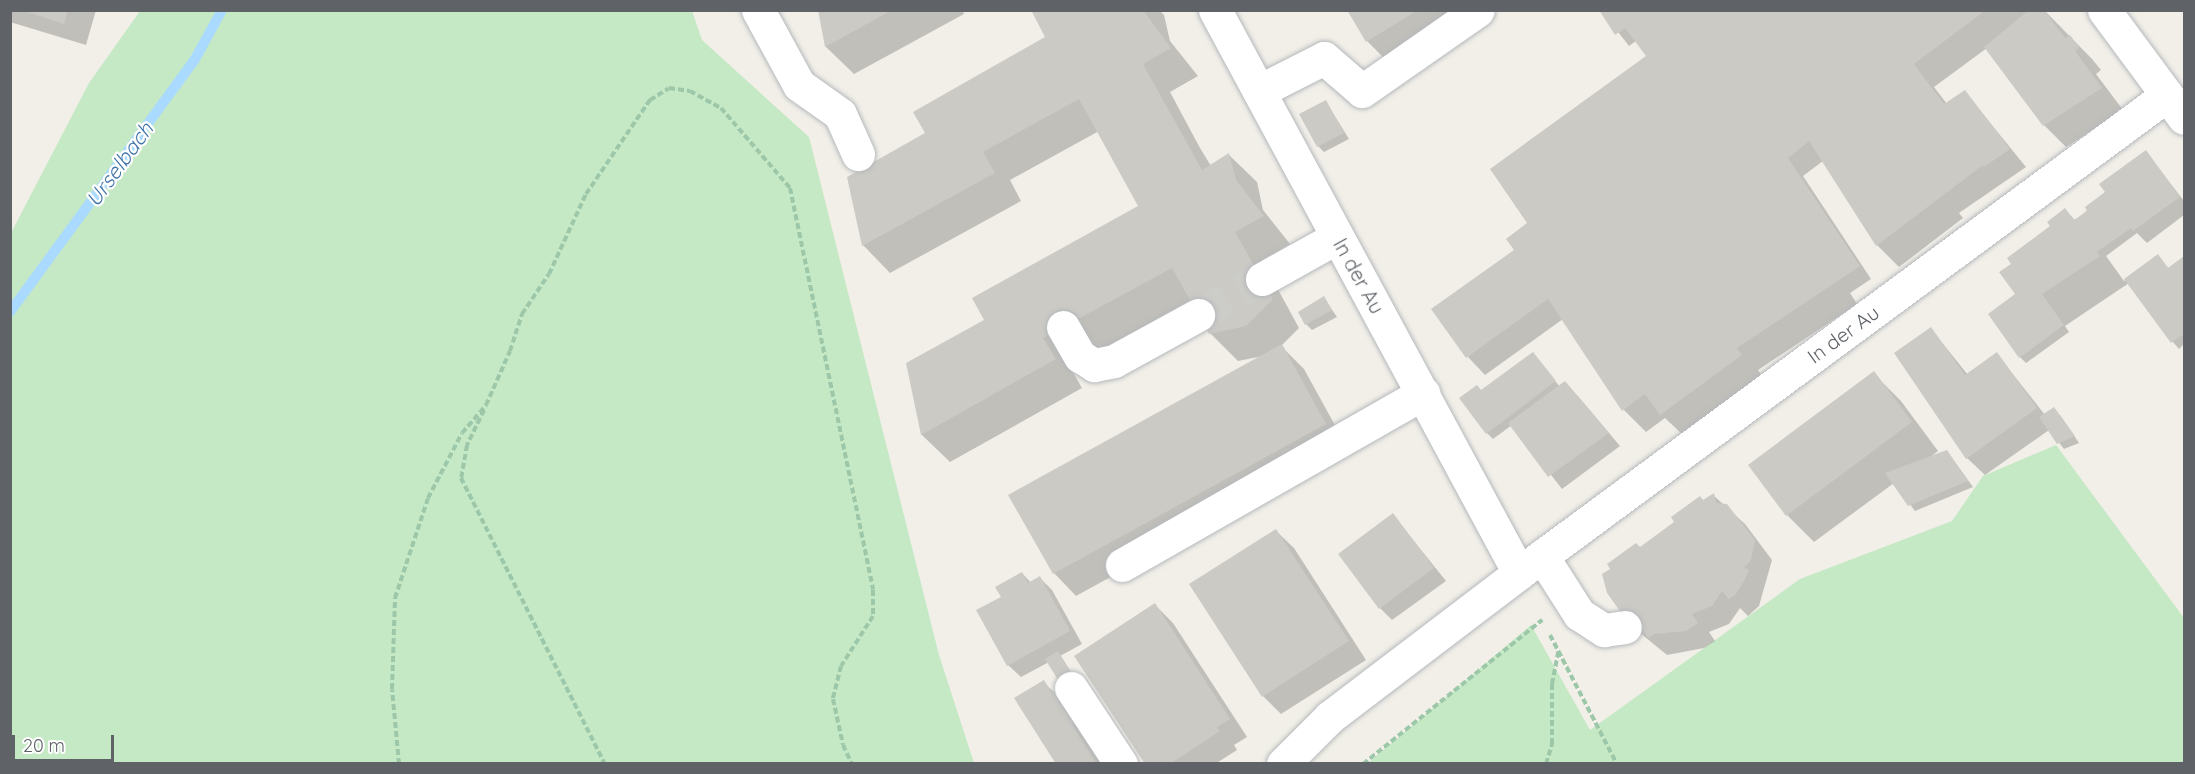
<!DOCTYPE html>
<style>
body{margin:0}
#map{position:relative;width:2195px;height:774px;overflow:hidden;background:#f1efe8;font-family:Quicksand,sans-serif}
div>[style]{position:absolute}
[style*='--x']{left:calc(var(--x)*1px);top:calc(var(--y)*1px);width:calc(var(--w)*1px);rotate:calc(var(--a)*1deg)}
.green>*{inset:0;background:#c5e8c5}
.shadow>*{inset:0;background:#0003}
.stream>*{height:10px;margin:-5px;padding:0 5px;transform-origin:5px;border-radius:5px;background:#aadaff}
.building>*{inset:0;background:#cccac5}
.minor-tunnel>*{height:33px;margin-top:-16.5px;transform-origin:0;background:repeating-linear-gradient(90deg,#ccccc8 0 33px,transparent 0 49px)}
.path>*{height:4px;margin-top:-2px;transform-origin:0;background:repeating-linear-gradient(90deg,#9cc7a9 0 6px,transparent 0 9px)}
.roads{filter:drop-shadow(0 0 2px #b5b8bc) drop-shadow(0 0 2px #b5b8bc)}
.minor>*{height:33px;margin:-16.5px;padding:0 16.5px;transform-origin:16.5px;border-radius:16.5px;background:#fff}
span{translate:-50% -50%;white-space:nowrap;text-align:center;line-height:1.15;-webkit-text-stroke:4.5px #fff;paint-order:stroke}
.street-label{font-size:20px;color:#5f6368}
.water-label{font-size:21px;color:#4174aa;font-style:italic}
.frame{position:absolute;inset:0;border:12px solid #5f6368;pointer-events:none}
.scale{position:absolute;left:12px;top:735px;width:102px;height:27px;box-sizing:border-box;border:3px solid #5f6368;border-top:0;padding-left:8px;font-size:18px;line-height:21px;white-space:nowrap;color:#5f6368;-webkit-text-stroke:4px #fff;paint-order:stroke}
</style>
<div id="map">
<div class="green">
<i style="clip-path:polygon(140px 11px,692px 11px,702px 40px,809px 137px,939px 655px,974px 763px,11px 763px,11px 233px,89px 83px)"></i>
<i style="clip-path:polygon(2056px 445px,2184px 618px,2184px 763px,1368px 763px,1531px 625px,1590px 730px,1800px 579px,1952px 521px,1983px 476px)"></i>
</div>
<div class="shadow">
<i style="clip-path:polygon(10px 10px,96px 10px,86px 45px,10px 22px)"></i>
<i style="clip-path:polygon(819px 10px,962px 10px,964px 14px,854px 74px,826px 47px)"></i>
<i style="clip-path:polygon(1033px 10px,1159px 10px,1164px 15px,1170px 41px,1198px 76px,1170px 92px,1200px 148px,1211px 166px,1229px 155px,1257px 182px,1263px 210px,1290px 244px,1262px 260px,1299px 328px,1281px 346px,1304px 369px,1347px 447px,1076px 596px,1054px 573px,1263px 356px,1238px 361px,1210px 333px,1191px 300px,1070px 367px,1082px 388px,950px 462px,922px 435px,908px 364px,987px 321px,1140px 206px,1099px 131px,1010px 180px,1021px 201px,890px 273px,863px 245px,1047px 38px)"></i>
<i style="clip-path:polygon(1348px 10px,1465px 10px,1385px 59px,1367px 41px)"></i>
<i style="clip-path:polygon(1601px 10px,2044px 10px,2092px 59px,2101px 70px,2096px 74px,2123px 110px,2066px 147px,2044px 125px,1987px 48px,1934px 87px,1947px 104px,1965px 92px,2026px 167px,1959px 213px,1963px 218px,1899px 267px,1877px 245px,1823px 161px,1803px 176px,1871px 279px,1850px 293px,1857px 304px,1758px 370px,1763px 378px,1684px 436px,1665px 418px,1646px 432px,1624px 410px,1563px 319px,1485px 375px,1468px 357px,1530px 224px,1649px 56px,1636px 41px,1629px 46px)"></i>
<i style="clip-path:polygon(1326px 102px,1349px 139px,1324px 152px,1318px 146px)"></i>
<i style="clip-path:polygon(2146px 152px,2184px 201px,2184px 215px,2147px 243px,2137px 233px,2106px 256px,2124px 281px,2158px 256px,2170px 270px,2184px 259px,2184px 344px,2179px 349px,2173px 342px,2129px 283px,2065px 326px,2069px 332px,2026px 363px,2020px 357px,2015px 296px,2052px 227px,2065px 210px,2076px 221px)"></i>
<i style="clip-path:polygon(1324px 298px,1337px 317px,1312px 330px,1306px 324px)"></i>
<i style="clip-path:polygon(1931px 329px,1968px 375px,1997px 354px,2045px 415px,2060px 415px,2079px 443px,2064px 449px,2049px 430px,1985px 475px,1967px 458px)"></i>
<i style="clip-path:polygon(1533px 354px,1560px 387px,1577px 395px,1620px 446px,1562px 489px,1512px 425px,1493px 439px,1487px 433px,1482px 392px)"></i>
<i style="clip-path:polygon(1873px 373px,1901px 401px,1938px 451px,1929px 458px,1952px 458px,1973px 487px,1915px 511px,1894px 483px,1814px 542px,1787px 515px)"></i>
<i style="clip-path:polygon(1713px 495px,1745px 524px,1772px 560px,1759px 606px,1748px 616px,1740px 608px,1729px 624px,1709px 632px,1715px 641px,1704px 648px,1667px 655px,1634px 628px,1640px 549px)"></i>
<i style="clip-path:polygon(1393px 515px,1446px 581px,1392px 620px,1380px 608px)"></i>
<i style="clip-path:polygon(1276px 531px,1294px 548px,1366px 660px,1281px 714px,1263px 696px,1191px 585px)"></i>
<i style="clip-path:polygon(1022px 573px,1031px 583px,1040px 578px,1052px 590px,1082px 644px,1060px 656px,1078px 682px,1049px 662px,1021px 677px,1008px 665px,1003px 598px)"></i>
<i style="clip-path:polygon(1155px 605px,1173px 623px,1247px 737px,1234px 745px,1237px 750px,1215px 764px,1146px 764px)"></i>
<i style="clip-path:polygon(1043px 682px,1055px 693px,1102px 764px,1058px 764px)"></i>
</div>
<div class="stream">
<i style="--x:10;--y:312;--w:311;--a:-53.8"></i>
<i style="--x:194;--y:61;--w:58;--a:-61.2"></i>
</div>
<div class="building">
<i style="clip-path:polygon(21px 10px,68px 10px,64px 24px)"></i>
<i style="clip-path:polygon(818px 10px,892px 10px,825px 47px)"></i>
<i style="clip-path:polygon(1031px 10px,1143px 10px,1171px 48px,1143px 64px,1202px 170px,1229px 153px,1236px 180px,1264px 216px,1235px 232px,1273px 299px,1246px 326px,1209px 334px,1172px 268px,1043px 338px,1056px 359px,921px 435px,906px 363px,984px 320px,972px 298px,1138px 206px,1079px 99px,983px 152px,995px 173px,862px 246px,847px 177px,925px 133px,913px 112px,1045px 37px)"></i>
<i style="clip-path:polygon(1347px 10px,1418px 10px,1366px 42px)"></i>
<i style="clip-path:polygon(1599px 10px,1986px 10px,1914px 64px,1944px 104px,1965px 90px,2010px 149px,1984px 167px,1983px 165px,1876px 246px,1809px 141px,1788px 158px,1860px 266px,1737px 348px,1742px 355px,1660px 415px,1645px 394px,1622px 411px,1548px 299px,1466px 358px,1431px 309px,1514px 250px,1506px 239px,1527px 223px,1490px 169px,1646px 56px,1625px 28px,1615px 35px)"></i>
<i style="clip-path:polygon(2029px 10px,2044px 10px,2065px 38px,2070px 35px,2079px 47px,2075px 51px,2102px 88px,2043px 126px,1984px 47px)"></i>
<i style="clip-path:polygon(1326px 100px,1344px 133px,1317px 147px,1299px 114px)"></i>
<i style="clip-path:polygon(2146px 150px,2180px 197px,2133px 231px,2131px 228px,2097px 252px,2100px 256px,2042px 294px,2064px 325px,2019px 358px,1988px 314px,2015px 294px,1999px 272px,2011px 264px,2007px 258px,2050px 226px,2047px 222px,2065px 208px,2074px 220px,2087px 211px,2085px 207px,2105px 192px,2099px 184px)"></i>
<i style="clip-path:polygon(2158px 254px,2168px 268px,2184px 256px,2184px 334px,2171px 343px,2124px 279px)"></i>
<i style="clip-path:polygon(1324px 296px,1332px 310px,1305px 325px,1298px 312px)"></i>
<i style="clip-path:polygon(1931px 327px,1965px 375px,1997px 352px,2037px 408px,1966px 459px,1894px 353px)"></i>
<i style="clip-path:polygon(1282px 344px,1326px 424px,1053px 574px,1008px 495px)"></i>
<i style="clip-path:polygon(1533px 352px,1556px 381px,1486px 434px,1459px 398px,1477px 385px,1481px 390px)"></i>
<i style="clip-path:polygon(1874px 371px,1912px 422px,1786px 516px,1748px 465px)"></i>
<i style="clip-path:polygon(1565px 381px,1609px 433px,1548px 477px,1508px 423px)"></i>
<i style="clip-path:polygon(2054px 407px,2075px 436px,2057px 444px,2039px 417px)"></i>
<i style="clip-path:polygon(1947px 450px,1968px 481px,1908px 506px,1885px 473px)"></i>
<i style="clip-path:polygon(1714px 493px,1716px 503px,1727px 504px,1755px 540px,1751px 560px,1744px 568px,1749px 570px,1745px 579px,1736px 594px,1729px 599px,1722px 591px,1712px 606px,1692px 614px,1698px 623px,1686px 631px,1655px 634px,1648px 638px,1643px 630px,1633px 629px,1607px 593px,1602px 574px,1610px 569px,1607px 564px,1636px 543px,1640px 547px,1674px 522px,1671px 517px,1700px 496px,1703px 500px)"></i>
<i style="clip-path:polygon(1393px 513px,1434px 568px,1379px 609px,1338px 554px)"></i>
<i style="clip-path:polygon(1276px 529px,1349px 641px,1262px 697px,1189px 584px)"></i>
<i style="clip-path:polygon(1022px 572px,1028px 583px,1040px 576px,1070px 631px,1007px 666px,976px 610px,1001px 597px,995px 587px)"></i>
<i style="clip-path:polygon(1155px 603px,1230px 719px,1217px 727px,1220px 731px,1170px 764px,1145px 764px,1074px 656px)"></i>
<i style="clip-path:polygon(1058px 651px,1073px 675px,1060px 683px,1045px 659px)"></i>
<i style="clip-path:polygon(1044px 680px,1052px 693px,1059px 689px,1079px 719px,1072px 724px,1097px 764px,1056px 764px,1014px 698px)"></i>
</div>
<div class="minor-tunnel">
<i style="--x:1198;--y:315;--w:73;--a:-29.4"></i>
</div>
<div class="path">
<i style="--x:484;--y:410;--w:39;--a:116"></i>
<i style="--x:467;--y:445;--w:34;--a:100"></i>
<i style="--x:461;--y:478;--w:320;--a:63.3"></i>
<i style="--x:1550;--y:635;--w:145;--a:62.6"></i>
<i style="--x:399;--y:764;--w:75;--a:-95.3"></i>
<i style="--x:392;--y:689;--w:91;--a:-88.1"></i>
<i style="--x:395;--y:598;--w:105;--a:-71.7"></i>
<i style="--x:428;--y:498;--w:73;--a:-62.4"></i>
<i style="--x:462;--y:433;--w:37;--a:-49"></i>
<i style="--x:486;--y:405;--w:59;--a:-66"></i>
<i style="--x:510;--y:351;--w:39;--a:-72"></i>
<i style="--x:522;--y:314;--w:48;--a:-56"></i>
<i style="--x:549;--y:274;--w:88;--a:-65.2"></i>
<i style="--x:586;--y:194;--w:114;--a:-55.8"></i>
<i style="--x:650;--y:100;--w:22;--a:-32"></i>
<i style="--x:669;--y:88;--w:21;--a:8"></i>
<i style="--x:690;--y:91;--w:35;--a:29"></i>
<i style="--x:721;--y:108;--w:106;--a:49.2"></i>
<i style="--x:790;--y:188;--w:410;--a:78.3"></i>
<i style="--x:873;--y:590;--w:26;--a:90"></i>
<i style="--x:873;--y:616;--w:59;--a:122.6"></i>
<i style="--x:841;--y:666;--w:34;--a:104"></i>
<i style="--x:833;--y:699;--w:47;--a:77.7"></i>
<i style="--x:843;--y:745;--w:21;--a:65"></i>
<i style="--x:1363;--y:764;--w:230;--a:-38.8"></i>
<i style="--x:1546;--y:764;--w:21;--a:-73"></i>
<i style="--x:1552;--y:744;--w:60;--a:-90"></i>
<i style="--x:1552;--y:684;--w:33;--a:-79"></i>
</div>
<div class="roads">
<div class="minor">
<i style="--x:758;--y:10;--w:85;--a:61.3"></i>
<i style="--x:799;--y:85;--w:50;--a:35.3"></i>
<i style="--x:840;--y:114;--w:44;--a:65.8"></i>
<i style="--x:1215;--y:10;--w:640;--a:61.63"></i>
<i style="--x:1519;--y:573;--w:805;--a:-36.41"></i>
<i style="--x:2104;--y:10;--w:134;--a:53.5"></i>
<i style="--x:1259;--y:91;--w:73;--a:-26.9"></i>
<i style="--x:1324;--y:58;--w:50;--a:41"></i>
<i style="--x:1362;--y:91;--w:141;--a:-34.9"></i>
<i style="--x:1262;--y:279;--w:86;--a:-29.2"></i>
<i style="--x:1063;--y:327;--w:34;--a:60"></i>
<i style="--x:1080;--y:356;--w:17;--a:33"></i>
<i style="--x:1094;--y:365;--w:20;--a:-11"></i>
<i style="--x:1114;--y:361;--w:96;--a:-28.7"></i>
<i style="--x:1542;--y:556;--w:69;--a:57.5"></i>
<i style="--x:1579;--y:614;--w:30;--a:33"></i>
<i style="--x:1604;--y:630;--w:21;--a:-8"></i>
<i style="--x:1122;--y:565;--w:347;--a:-29.7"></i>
<i style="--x:1071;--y:688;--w:91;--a:56.7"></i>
<i style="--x:1283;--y:764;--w:66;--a:-45"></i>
<i style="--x:1330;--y:717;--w:238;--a:-37.3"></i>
</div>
</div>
<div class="street-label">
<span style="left:1359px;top:276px;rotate:61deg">In der Au</span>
<span style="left:1843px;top:334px;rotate:-36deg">In der Au</span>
</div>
<div class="water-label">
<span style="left:119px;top:164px;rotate:-54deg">Urselbach</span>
</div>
<div class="frame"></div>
<div class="scale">20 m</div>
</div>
